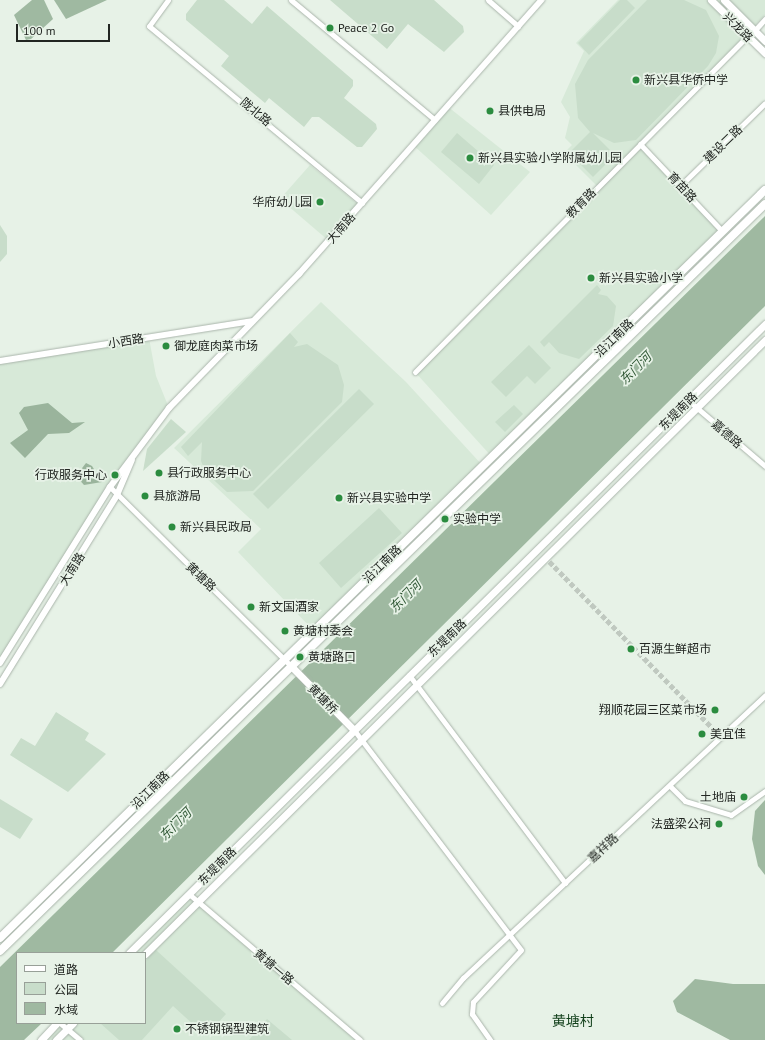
<!DOCTYPE html>
<meta charset="utf-8">
<style>
body{margin:0}
#map{position:relative;width:765px;height:1040px;overflow:hidden;background:#e7f2e7;font-family:"PT Sans","Noto Sans SC",sans-serif}
div>[style]{position:absolute}
[style*='--x']{left:calc(var(--x)*1px);top:calc(var(--y)*1px);width:calc(var(--w)*1px);rotate:calc(var(--a)*1deg)}
.built>*{inset:0;background:#d7e9d8}
.green>*{inset:0;background:#c8ddca}
.forest>*{inset:0;background:#9ab49c}
.water>*{inset:0;background:#9fb9a1}
.minor-tunnel>*{height:5px;margin-top:-2.5px;transform-origin:0;background:repeating-linear-gradient(90deg,#c0c9c0 0 5px,transparent 0 7.5px)}
.roads{filter:drop-shadow(0 0 1px #aab5ab) drop-shadow(0 0 1px #aab5ab)}
.minor>*{height:5px;margin:-2.5px;padding:0 2.5px;transform-origin:2.5px;border-radius:2.5px;background:#fff}
.tertiary>*{height:6px;margin:-3px;padding:0 3px;transform-origin:3px;border-radius:3px;background:#fff}
.secondary>*{height:7px;margin:-3.5px;padding:0 3.5px;transform-origin:3.5px;border-radius:3.5px;background:#fff}
.primary>*{height:8px;margin:-4px;padding:0 4px;transform-origin:4px;border-radius:4px;background:#fff}
.dots>*{width:11px;height:11px;translate:-50% -50%;box-sizing:border-box;border:2px solid #e7f2e7;border-radius:50%}
span{translate:-50% -50%;white-space:nowrap;text-align:center;line-height:1.15;-webkit-text-stroke:3.5px #e7f2e7;paint-order:stroke}
.street-label{font-size:12px;color:#222622}
.poi-label{font-size:12px;color:#222622}
.left{translate:0 -50%;text-align:left}
.right{translate:-100% -50%;text-align:right}
.water-label{font-size:13px;color:#2e5633;font-style:italic}
.quarter-label{font-size:14px;color:#113f1a}
.legend{position:absolute;left:16px;top:952px;width:130px;height:72px;box-sizing:border-box;background:#e7f2e7;border:1px solid #98a098;margin:0;padding:5px 7px;list-style:none;font-size:12px;color:#222622}
.legend li{display:flex;align-items:center;gap:8px;height:20px}
.legend b{width:20px;border:1px solid #98a098}
.scale{position:absolute;left:16px;top:24px;width:94px;height:18px;box-sizing:border-box;border:2px solid #222622;border-top:0;padding-left:5px;font-size:12px;line-height:14px;white-space:nowrap;color:#222622;-webkit-text-stroke:3px #e7f2e7;paint-order:stroke}
</style>
<div id="map">
<div class="built">
<i style="clip-path:polygon(618px 0,765px 0,765px 15px,640px 144px,722px 231px,492px 457px,415px 372px,597px 186px,564px 153px,572px 145px,565px 138px,570px 117px,561px 102px,584px 51px,576px 43px)"></i>
<i style="clip-path:polygon(447px 106px,530px 172px,491px 215px,413px 145px)"></i>
<i style="clip-path:polygon(310px 165px,360px 206px,329px 241px,280px 199px)"></i>
<i style="clip-path:polygon(321px 302px,406px 382px,483px 466px,313px 630px,238px 552px,261px 529px,174px 448px)"></i>
<i style="clip-path:polygon(149px 338px,156px 376px,169px 408px,135px 450px,0 663px,0 361px)"></i>
<i style="clip-path:polygon(189px 894px,360px 1040px,41px 1040px,57px 1023px,145px 1023px,145px 953px,129px 953px)"></i>
</div>
<div class="green">
<i style="clip-path:polygon(197px 0,224px 0,252px 24px,267px 6px,353px 80px,353px 86px,344px 98px,376px 124px,377px 129px,362px 147px,357px 147px,319px 117px,312px 117px,304px 127px,269px 98px,265px 103px,221px 66px,229px 56px,186px 20px,186px 14px)"></i>
<i style="clip-path:polygon(330px 0,434px 0,463px 26px,464px 32px,444px 52px,408px 24px,387px 49px)"></i>
<i style="clip-path:polygon(620px 0,627px 0,635px 8px,589px 55px,578px 43px)"></i>
<i style="clip-path:polygon(647px 0,684px 0,706px 10px,719px 36px,716px 53px,708px 66px,636px 140px,614px 143px,593px 133px,615px 155px,593px 177px,569px 153px,590px 132px,578px 118px,575px 84px,588px 60px)"></i>
<i style="clip-path:polygon(457px 133px,494px 165px,479px 184px,441px 152px)"></i>
<i style="clip-path:polygon(0 225px,7px 236px,7px 254px,0 262px)"></i>
<i style="clip-path:polygon(597px 285px,601px 290px,598px 294px,607px 296px,616px 306px,613px 326px,579px 359px,559px 353px,549px 342px,544px 347px,540px 342px)"></i>
<i style="clip-path:polygon(290px 333px,298px 342px,294px 347px,307px 344px,338px 365px,344px 385px,342px 402px,253px 491px,227px 492px,206px 473px,201px 461px,202px 442px,188px 456px,181px 447px)"></i>
<i style="clip-path:polygon(529px 345px,551px 368px,535px 384px,527px 376px,506px 397px,491px 382px)"></i>
<i style="clip-path:polygon(359px 389px,374px 404px,268px 509px,253px 494px)"></i>
<i style="clip-path:polygon(514px 405px,523px 414px,505px 432px,495px 422px)"></i>
<i style="clip-path:polygon(171px 419px,186px 432px,143px 471px,147px 449px)"></i>
<i style="clip-path:polygon(379px 508px,402px 533px,341px 588px,319px 563px)"></i>
<i style="clip-path:polygon(56px 712px,89px 733px,85px 740px,106px 754px,68px 792px,10px 755px,21px 738px,35px 746px)"></i>
<i style="clip-path:polygon(0 799px,33px 819px,20px 839px,0 827px)"></i>
<i style="clip-path:polygon(156px 950px,226px 1014px,206px 1036px,173px 1006px,142px 1040px,119px 1040px,100px 1023px,145px 1023px,145px 961px)"></i>
<i style="clip-path:polygon(267px 1019px,292px 1040px,249px 1040px)"></i>
</div>
<div class="forest">
<i style="clip-path:polygon(48px 403px,72px 423px,85px 422px,69px 433px,48px 434px,25px 458px,10px 443px,28px 430px,19px 413px,24px 407px)"></i>
<i style="clip-path:polygon(86px 463px,92px 466px,102px 482px,84px 485px,76px 476px)"></i>
</div>
<div class="water">
<i style="clip-path:polygon(32px 0,44px 0,53px 19px,31px 39px,26px 40px,14px 15px)"></i>
<i style="clip-path:polygon(54px 0,107px 0,66px 19px)"></i>
<i style="clip-path:polygon(765px 216px,765px 306px,112px 953px,17px 953px,17px 1023px,42px 1023px,24px 1040px,0 1040px,0 967px)"></i>
<i style="clip-path:polygon(765px 800px,765px 875px,758px 866px,752px 839px,755px 811px)"></i>
<i style="clip-path:polygon(695px 979px,733px 984px,765px 984px,765px 1040px,730px 1040px,677px 1012px,673px 1001px)"></i>
</div>
<div class="minor-tunnel">
<i style="--x:544;--y:556;--w:253;--a:45.6"></i>
</div>
<div class="roads">
<div class="minor">
<i style="--x:168;--y:0;--w:32;--a:126"></i>
<i style="--x:149;--y:26;--w:277;--a:39.7"></i>
<i style="--x:291;--y:0;--w:187;--a:39.8"></i>
<i style="--x:488;--y:0;--w:40;--a:41"></i>
<i style="--x:755;--y:30;--w:15;--a:-48"></i>
<i style="--x:640;--y:144;--w:120;--a:46.7"></i>
<i style="--x:681;--y:185;--w:117;--a:-44.3"></i>
<i style="--x:415;--y:372;--w:473;--a:-45.3"></i>
<i style="--x:689;--y:401;--w:100;--a:40.5"></i>
<i style="--x:110;--y:487;--w:256;--a:44.7"></i>
<i style="--x:409;--y:675;--w:260;--a:53.1"></i>
<i style="--x:354;--y:730;--w:276;--a:52.8"></i>
<i style="--x:521;--y:950;--w:71;--a:132.7"></i>
<i style="--x:473;--y:1002;--w:12;--a:95"></i>
<i style="--x:472;--y:1014;--w:32;--a:55"></i>
<i style="--x:670;--y:786;--w:21;--a:45"></i>
<i style="--x:685;--y:801;--w:48;--a:16.9"></i>
<i style="--x:731;--y:815;--w:42;--a:-35.2"></i>
<i style="--x:189;--y:894;--w:225;--a:40.5"></i>
<i style="--x:442;--y:1003;--w:33;--a:-50"></i>
<i style="--x:463;--y:978;--w:414;--a:-43.1"></i>
<i style="--x:60;--y:1023;--w:26;--a:40"></i>
</div>
<div class="tertiary">
<i style="--x:0;--y:361;--w:255;--a:-9"></i>
<i style="--x:0;--y:663;--w:208;--a:-58"></i>
<i style="--x:110;--y:487;--w:99;--a:-53.2"></i>
<i style="--x:169;--y:408;--w:187;--a:-45.9"></i>
<i style="--x:299;--y:274;--w:366;--a:-48.5"></i>
<i style="--x:0;--y:684;--w:222;--a:-58.2"></i>
<i style="--x:117;--y:495;--w:38;--a:-67"></i>
</div>
<div class="secondary">
<i style="--x:711;--y:0;--w:76;--a:44.5"></i>
<i style="--x:724;--y:0;--w:58;--a:45"></i>
<i style="--x:292;--y:667;--w:88;--a:45.5"></i>
<i style="--x:129;--y:953;--w:895;--a:-44.68"></i>
<i style="--x:145;--y:954;--w:873;--a:-44.72"></i>
<i style="--x:41;--y:1040;--w:23;--a:-47"></i>
<i style="--x:56;--y:1040;--w:24;--a:-45"></i>
</div>
<div class="primary">
<i style="--x:0;--y:938;--w:1070;--a:-44.36"></i>
<i style="--x:0;--y:951;--w:1069;--a:-44.32"></i>
</div>
</div>
<div class="dots">
<i style="left:330px;top:28px;background:#2b8c3f"></i>
<i style="left:636px;top:80px;background:#2b8c3f"></i>
<i style="left:490px;top:111px;background:#2b8c3f"></i>
<i style="left:470px;top:158px;background:#2b8c3f"></i>
<i style="left:320px;top:202px;background:#2b8c3f"></i>
<i style="left:591px;top:278px;background:#2b8c3f"></i>
<i style="left:166px;top:346px;background:#2b8c3f"></i>
<i style="left:159px;top:473px;background:#2b8c3f"></i>
<i style="left:115px;top:475px;background:#2b8c3f"></i>
<i style="left:145px;top:496px;background:#2b8c3f"></i>
<i style="left:339px;top:498px;background:#2b8c3f"></i>
<i style="left:445px;top:519px;background:#2b8c3f"></i>
<i style="left:172px;top:527px;background:#2b8c3f"></i>
<i style="left:251px;top:607px;background:#2b8c3f"></i>
<i style="left:285px;top:631px;background:#2b8c3f"></i>
<i style="left:631px;top:649px;background:#2b8c3f"></i>
<i style="left:300px;top:657px;background:#2b8c3f"></i>
<i style="left:715px;top:710px;background:#2b8c3f"></i>
<i style="left:702px;top:734px;background:#2b8c3f"></i>
<i style="left:744px;top:797px;background:#2b8c3f"></i>
<i style="left:719px;top:824px;background:#2b8c3f"></i>
<i style="left:177px;top:1029px;background:#2b8c3f"></i>
</div>
<div class="street-label">
<span style="left:738px;top:27px;rotate:45deg">兴龙路</span>
<span style="left:256px;top:112px;rotate:40deg">陇北路</span>
<span style="left:723px;top:144px;rotate:-44deg">建设二路</span>
<span style="left:682px;top:187px;rotate:47deg">育苗路</span>
<span style="left:581px;top:203px;rotate:-45deg">教育路</span>
<span style="left:341px;top:228px;rotate:-49deg">大南路</span>
<span style="left:614px;top:338px;rotate:-44deg">沿江南路</span>
<span style="left:126px;top:341px;rotate:-9deg">小西路</span>
<span style="left:678px;top:411px;rotate:-45deg">东堤南路</span>
<span style="left:727px;top:434px;rotate:41deg">嘉德路</span>
<span style="left:382px;top:564px;rotate:-44deg">沿江南路</span>
<span style="left:72px;top:569px;rotate:-58deg">大南路</span>
<span style="left:201px;top:577px;rotate:44deg">黄塘路</span>
<span style="left:447px;top:638px;rotate:-44deg">东堤南路</span>
<span style="left:323px;top:699px;rotate:45deg">黄塘桥</span>
<span style="left:150px;top:790px;rotate:-45deg">沿江南路</span>
<span style="left:603px;top:848px;rotate:-43deg">嘉祥路</span>
<span style="left:217px;top:866px;rotate:-45deg">东堤南路</span>
<span style="left:274px;top:967px;rotate:40deg">黄塘一路</span>
</div>
<div class="poi-label">
<span class="left" style="left:338px;top:28px">Peace 2 Go</span>
<span class="left" style="left:644px;top:80px">新兴县华侨中学</span>
<span class="left" style="left:498px;top:111px">县供电局</span>
<span class="left" style="left:478px;top:158px">新兴县实验小学附属幼儿园</span>
<span class="right" style="left:312px;top:202px">华府幼儿园</span>
<span class="left" style="left:599px;top:278px">新兴县实验小学</span>
<span class="left" style="left:174px;top:346px">御龙庭肉菜市场</span>
<span class="left" style="left:167px;top:473px">县行政服务中心</span>
<span class="right" style="left:107px;top:475px">行政服务中心</span>
<span class="left" style="left:153px;top:496px">县旅游局</span>
<span class="left" style="left:347px;top:498px">新兴县实验中学</span>
<span class="left" style="left:453px;top:519px">实验中学</span>
<span class="left" style="left:180px;top:527px">新兴县民政局</span>
<span class="left" style="left:259px;top:607px">新文国酒家</span>
<span class="left" style="left:293px;top:631px">黄塘村委会</span>
<span class="left" style="left:639px;top:649px">百源生鲜超市</span>
<span class="left" style="left:308px;top:657px">黄塘路口</span>
<span class="right" style="left:707px;top:710px">翔顺花园三区菜市场</span>
<span class="left" style="left:710px;top:734px">美宜佳</span>
<span class="right" style="left:736px;top:797px">土地庙</span>
<span class="right" style="left:711px;top:824px">法盛梁公祠</span>
<span class="left" style="left:185px;top:1029px">不锈钢锅型建筑</span>
</div>
<div class="water-label">
<span style="left:636px;top:369px;rotate:-45deg">东门河</span>
<span style="left:406px;top:597px;rotate:-45deg">东门河</span>
<span style="left:176px;top:825px;rotate:-45deg">东门河</span>
</div>
<div class="quarter-label">
<span style="left:573px;top:1021px">黄塘村</span>
</div>
<ul class="legend">
<li><b style="height:5px;background:#fff"></b>道路</li>
<li><b style="height:11px;background:#c8ddca"></b>公园</li>
<li><b style="height:11px;background:#9fb9a1"></b>水域</li>
</ul>
<div class="scale">100 m</div>
</div>
